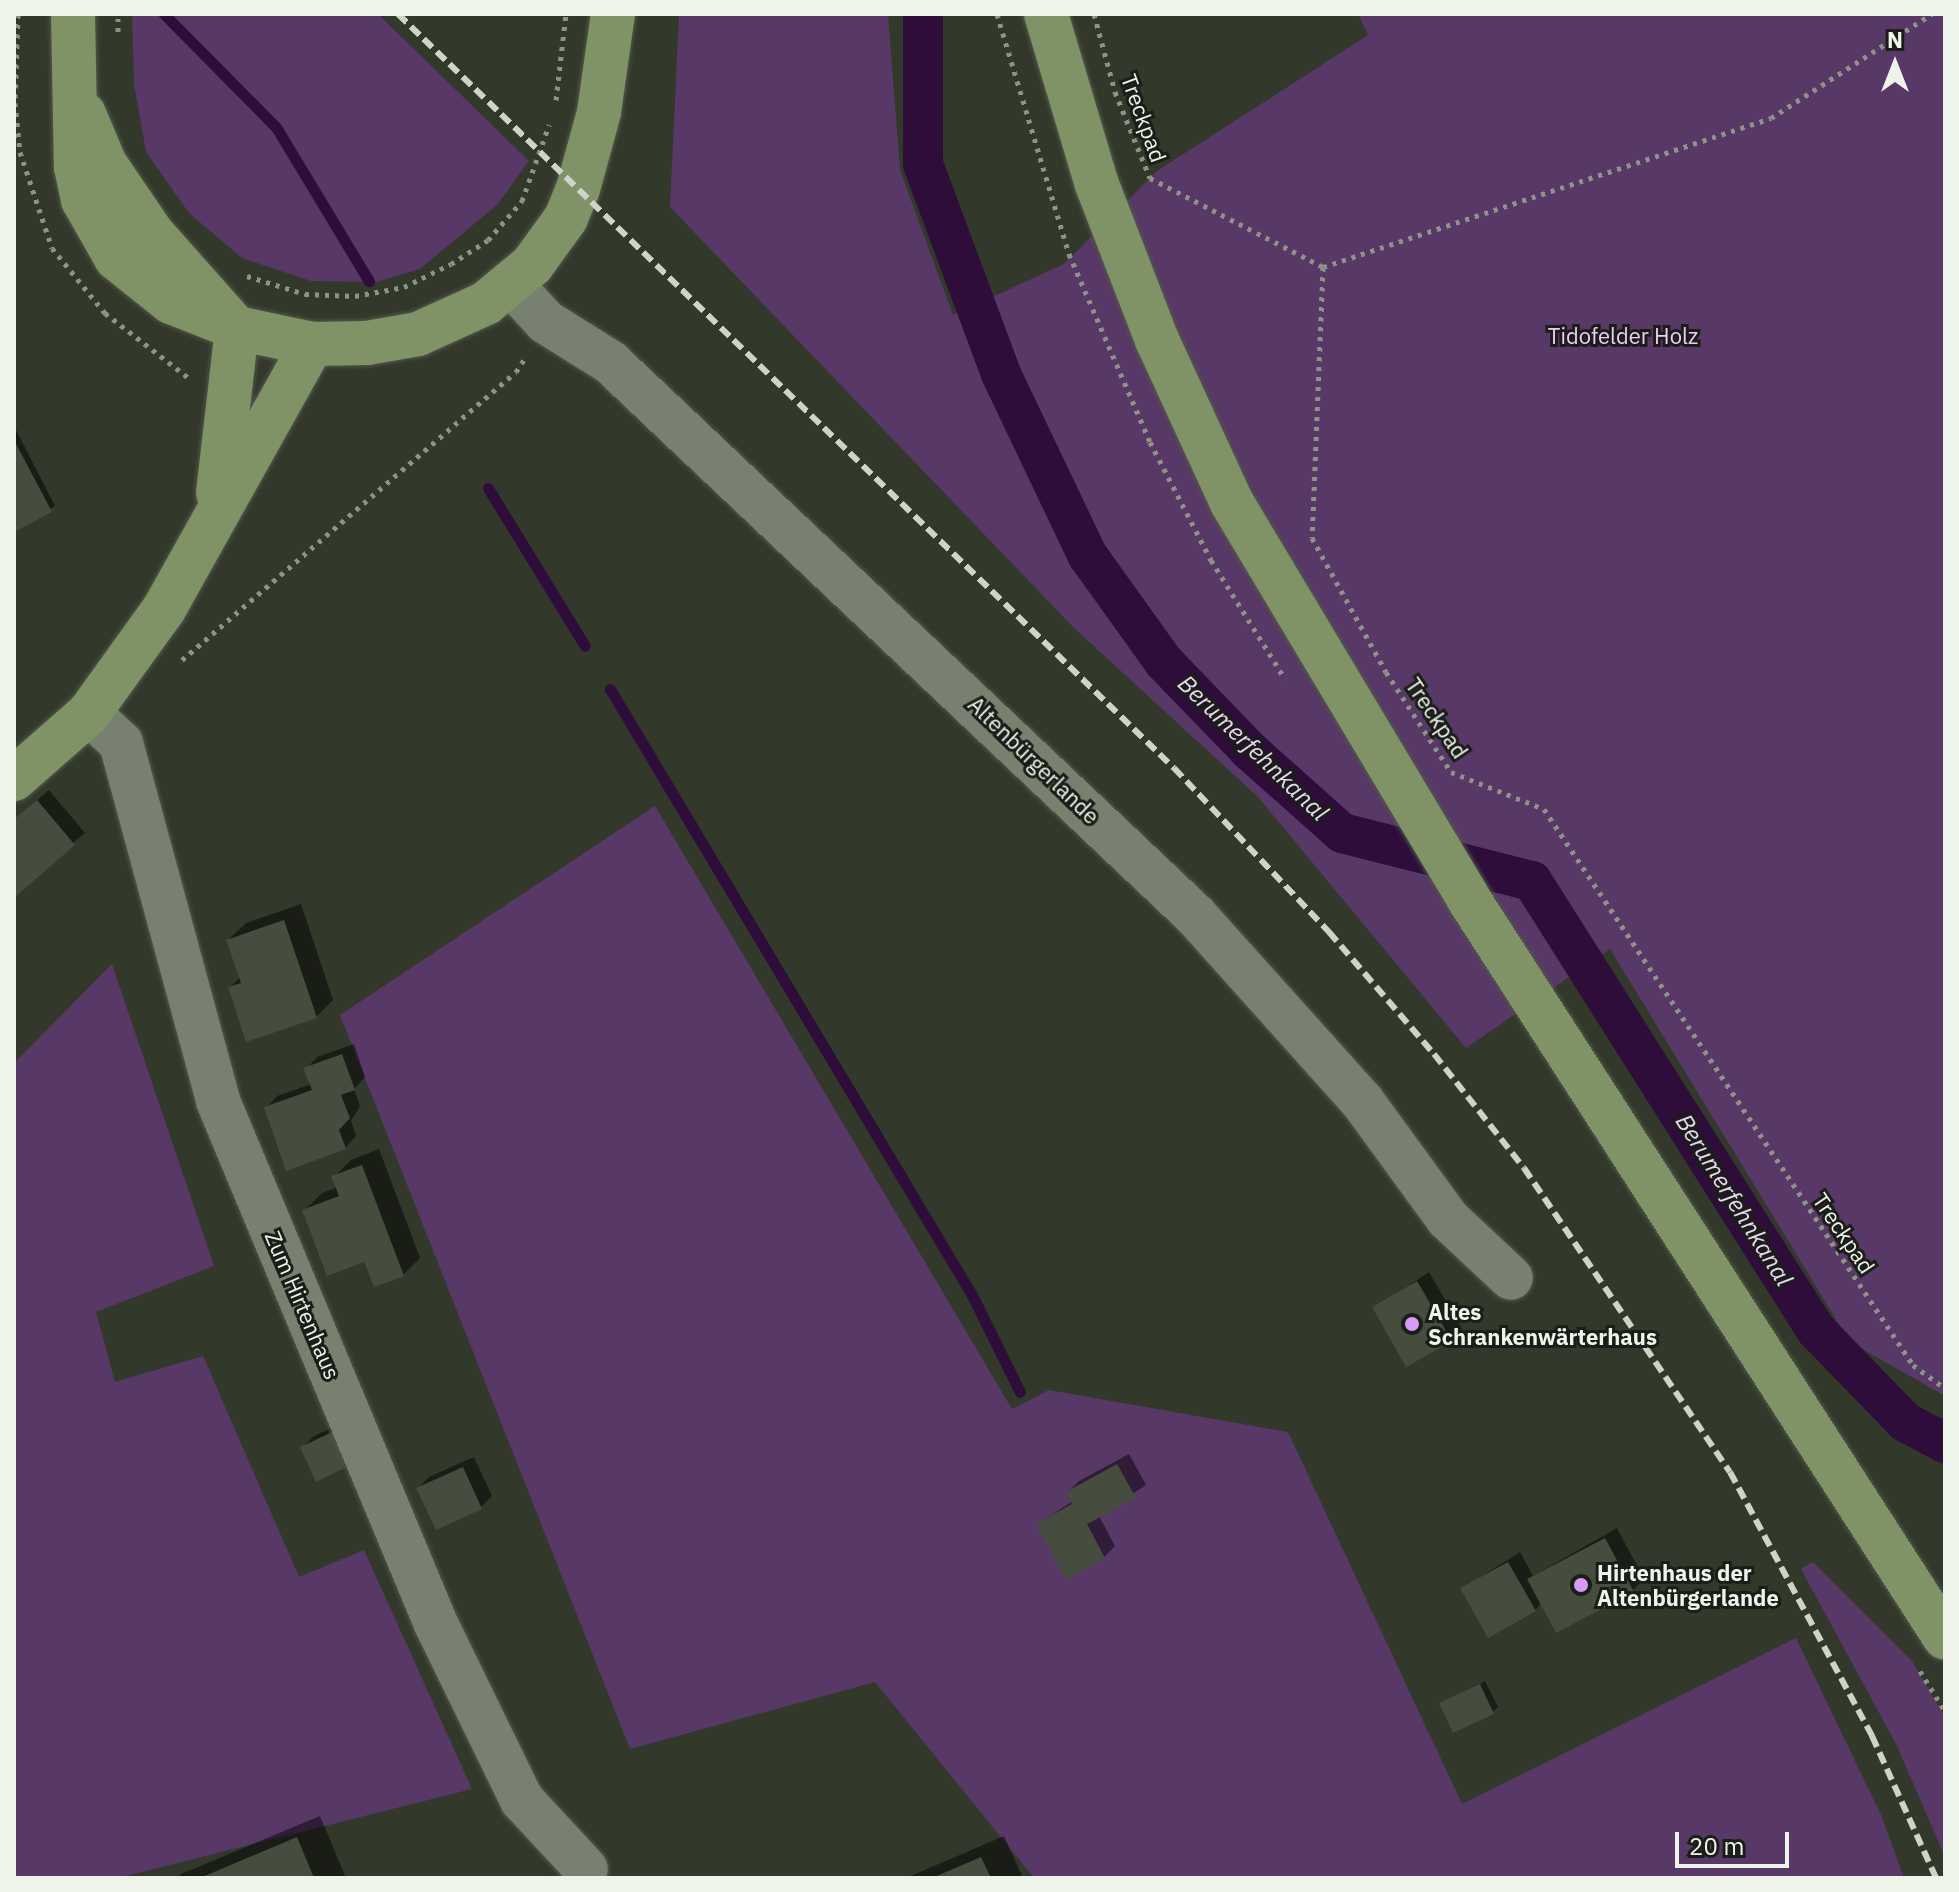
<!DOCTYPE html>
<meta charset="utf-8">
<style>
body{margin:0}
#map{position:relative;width:1959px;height:1892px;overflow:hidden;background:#32382a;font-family:"IBM Plex Sans",sans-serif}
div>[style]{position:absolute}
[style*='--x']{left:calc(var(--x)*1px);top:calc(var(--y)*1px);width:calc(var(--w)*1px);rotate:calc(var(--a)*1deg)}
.green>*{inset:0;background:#583867}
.shadow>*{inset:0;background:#0007}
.stream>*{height:11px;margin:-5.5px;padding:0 5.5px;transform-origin:5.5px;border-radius:5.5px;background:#2e0d3b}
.canal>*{height:40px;margin:-20px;padding:0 20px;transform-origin:20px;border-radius:20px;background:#2e0d3b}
.building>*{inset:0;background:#464d3e}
.path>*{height:5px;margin-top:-2.5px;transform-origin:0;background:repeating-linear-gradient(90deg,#8e9387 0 4px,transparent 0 10px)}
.roads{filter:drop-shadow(0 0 2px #51574a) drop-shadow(0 0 2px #51574a)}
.minor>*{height:44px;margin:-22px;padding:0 22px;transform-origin:22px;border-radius:22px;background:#78806f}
.major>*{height:44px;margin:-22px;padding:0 22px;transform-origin:22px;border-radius:22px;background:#809366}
.rail>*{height:6px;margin-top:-3px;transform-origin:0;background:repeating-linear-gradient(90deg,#cfd4c9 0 12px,transparent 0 18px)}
.dots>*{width:22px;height:22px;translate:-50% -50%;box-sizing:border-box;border:4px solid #1b1e18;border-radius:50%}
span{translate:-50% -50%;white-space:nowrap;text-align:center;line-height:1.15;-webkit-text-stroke:6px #1b1e18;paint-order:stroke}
.street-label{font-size:22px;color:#eff4ea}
.park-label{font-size:22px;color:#ebccfb}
.poi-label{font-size:22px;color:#eff4ea;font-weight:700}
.left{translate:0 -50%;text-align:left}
.water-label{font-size:24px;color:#ead5f5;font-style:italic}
.frame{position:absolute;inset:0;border:16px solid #eff4ea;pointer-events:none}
.north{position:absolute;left:1855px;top:24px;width:80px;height:80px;-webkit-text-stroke:6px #1b1e18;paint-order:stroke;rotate:0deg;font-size:22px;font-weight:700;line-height:32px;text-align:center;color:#eff4ea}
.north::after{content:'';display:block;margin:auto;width:28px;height:36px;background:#eff4ea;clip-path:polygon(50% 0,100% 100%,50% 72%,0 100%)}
.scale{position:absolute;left:1675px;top:1832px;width:114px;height:36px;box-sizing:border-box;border:4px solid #eff4ea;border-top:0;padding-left:10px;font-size:24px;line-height:28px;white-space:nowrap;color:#eff4ea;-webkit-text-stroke:6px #1b1e18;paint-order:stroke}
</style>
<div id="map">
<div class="green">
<i style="clip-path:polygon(132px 14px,378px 14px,529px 161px,497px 205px,420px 269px,377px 282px,311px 281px,242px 258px,189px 213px,146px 152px,134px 84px)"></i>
<i style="clip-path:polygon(679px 14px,888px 14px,900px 170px,953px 315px,1064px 264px,1157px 171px,1368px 35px,1358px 14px,1945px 14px,1945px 1396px,1850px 1342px,1610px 949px,1466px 1048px,1258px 797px,1073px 627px,670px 207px)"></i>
<i style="clip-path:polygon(655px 806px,1012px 1409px,1049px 1390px,1288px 1432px,1462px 1804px,1796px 1638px,1882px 1817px,1904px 1878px,1034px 1878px,875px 1682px,630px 1749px,340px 1015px)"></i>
<i style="clip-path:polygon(112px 964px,214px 1266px,96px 1312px,115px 1382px,203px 1356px,299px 1577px,364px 1550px,472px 1789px,118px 1878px,14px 1878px,14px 1063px)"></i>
<i style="clip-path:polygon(1813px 1562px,1912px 1661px,1945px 1717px,1945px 1857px,1896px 1744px,1801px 1569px)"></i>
</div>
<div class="shadow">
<i style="clip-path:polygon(14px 426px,55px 506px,14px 529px)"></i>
<i style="clip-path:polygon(49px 790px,85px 833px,14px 893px,14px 820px)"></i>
<i style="clip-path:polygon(301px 904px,333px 1000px,316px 1017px,230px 987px,241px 977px,228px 940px,246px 923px)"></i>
<i style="clip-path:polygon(354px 1044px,365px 1077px,354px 1089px,360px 1106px,351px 1121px,356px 1136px,345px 1148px,266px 1108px,277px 1096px,312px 1084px,306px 1069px,317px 1057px)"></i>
<i style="clip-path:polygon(379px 1149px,420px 1258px,403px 1275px,366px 1259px,305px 1210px,322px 1193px,338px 1187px,334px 1177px,351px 1160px)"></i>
<i style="clip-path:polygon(1429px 1272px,1462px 1329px,1451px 1340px,1375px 1308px)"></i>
<i style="clip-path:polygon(350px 1419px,354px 1462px,303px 1447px,314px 1436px)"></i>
<i style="clip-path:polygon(1129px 1454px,1146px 1485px,1099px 1516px,1115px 1546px,1104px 1557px,1038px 1524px,1073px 1501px,1068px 1492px,1079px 1481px)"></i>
<i style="clip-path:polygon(474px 1457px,492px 1496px,481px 1507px,437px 1528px,418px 1488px,429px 1477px)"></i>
<i style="clip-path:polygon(1617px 1528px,1644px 1579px,1633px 1590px,1542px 1602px,1535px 1610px,1463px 1588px,1520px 1552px,1533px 1576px)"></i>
<i style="clip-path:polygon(1485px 1681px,1498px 1707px,1493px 1712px,1442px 1704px)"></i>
<i style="clip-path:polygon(320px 1816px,346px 1878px,177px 1878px,181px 1874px)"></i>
<i style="clip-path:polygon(1004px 1836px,1023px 1878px,906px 1878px)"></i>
</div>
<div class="stream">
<i style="--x:164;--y:14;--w:159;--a:45.3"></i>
<i style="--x:276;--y:127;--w:180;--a:58.9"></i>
<i style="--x:488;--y:488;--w:185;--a:58.5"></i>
<i style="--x:610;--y:689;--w:706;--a:59.15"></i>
<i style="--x:972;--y:1295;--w:108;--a:63.7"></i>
</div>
<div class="canal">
<i style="--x:923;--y:14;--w:150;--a:90"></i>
<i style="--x:923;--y:164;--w:224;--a:69.6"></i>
<i style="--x:1001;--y:374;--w:202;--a:64.5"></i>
<i style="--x:1088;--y:556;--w:130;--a:54.4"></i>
<i style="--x:1164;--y:662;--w:124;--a:46"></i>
<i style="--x:1250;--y:751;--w:123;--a:41.7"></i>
<i style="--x:1342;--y:833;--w:196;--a:14.2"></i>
<i style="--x:1532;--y:881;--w:531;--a:57.69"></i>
<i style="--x:1816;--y:1330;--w:128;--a:45.9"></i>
<i style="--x:1905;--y:1422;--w:45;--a:27.7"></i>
</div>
<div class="building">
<i style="clip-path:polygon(14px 440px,52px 512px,14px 532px)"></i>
<i style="clip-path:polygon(37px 800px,75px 845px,14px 898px,14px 819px)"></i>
<i style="clip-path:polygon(284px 920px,317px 1018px,246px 1042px,228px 987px,241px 983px,226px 940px)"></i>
<i style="clip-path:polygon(342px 1054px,355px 1090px,341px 1095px,350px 1118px,339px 1130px,346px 1149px,286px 1171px,264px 1107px,312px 1090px,303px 1068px)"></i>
<i style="clip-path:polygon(362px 1165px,404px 1276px,374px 1287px,364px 1262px,327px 1276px,302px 1210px,339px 1196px,331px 1176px)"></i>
<i style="clip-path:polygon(1417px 1281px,1452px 1341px,1406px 1367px,1372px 1307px)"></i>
<i style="clip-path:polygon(339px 1429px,355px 1463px,316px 1482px,300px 1447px)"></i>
<i style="clip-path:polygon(1117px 1464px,1136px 1498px,1087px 1524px,1105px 1558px,1066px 1580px,1036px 1524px,1072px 1504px,1066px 1492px)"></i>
<i style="clip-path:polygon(463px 1467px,482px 1509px,436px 1530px,416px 1488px)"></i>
<i style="clip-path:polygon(1605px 1538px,1634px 1592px,1556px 1633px,1527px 1579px)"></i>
<i style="clip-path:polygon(1508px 1562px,1536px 1611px,1488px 1638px,1460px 1588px)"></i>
<i style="clip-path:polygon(1480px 1684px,1494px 1714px,1453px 1733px,1439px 1703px)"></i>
<i style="clip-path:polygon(297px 1837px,314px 1878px,200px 1878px)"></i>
<i style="clip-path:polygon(981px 1857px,991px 1878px,932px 1878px)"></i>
</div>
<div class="path">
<i style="--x:18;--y:14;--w:89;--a:91.9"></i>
<i style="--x:15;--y:103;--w:49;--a:84.2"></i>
<i style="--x:20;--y:152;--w:101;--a:71.6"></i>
<i style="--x:52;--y:248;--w:84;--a:50.8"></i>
<i style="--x:105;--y:313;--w:108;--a:37.8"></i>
<i style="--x:997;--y:14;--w:251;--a:73.3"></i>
<i style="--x:1069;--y:254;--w:205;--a:66.7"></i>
<i style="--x:1150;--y:442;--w:133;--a:62.7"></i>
<i style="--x:1211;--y:560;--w:140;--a:58.1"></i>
<i style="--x:1094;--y:14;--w:81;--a:74.9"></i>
<i style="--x:1115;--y:92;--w:93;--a:67.9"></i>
<i style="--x:1150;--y:178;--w:195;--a:27.2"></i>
<i style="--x:118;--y:32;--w:18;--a:-90"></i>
<i style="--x:556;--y:100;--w:87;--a:-83.4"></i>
<i style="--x:1323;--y:267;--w:271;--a:92.3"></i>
<i style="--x:1312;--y:538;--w:153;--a:61.1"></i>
<i style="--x:1386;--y:672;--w:119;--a:57"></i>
<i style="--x:1451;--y:772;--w:100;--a:21.7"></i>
<i style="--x:1544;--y:809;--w:667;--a:56.43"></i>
<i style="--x:1913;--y:1365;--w:39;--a:36"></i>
<i style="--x:1323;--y:267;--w:472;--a:-18.4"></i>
<i style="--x:1771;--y:118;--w:192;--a:-32.9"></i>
<i style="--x:247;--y:276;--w:61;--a:17.2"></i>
<i style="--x:305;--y:294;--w:50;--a:2.3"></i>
<i style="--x:355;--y:296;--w:50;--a:-10.4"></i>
<i style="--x:404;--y:287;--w:52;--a:-26.1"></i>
<i style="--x:451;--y:264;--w:44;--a:-33"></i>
<i style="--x:488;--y:240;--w:52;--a:-48.9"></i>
<i style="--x:522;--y:201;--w:81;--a:-70.4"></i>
<i style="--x:182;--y:660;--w:441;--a:-40.8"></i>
<i style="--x:516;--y:372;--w:17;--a:-57"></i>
<i style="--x:1920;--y:1671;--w:47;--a:58"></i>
</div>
<div class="roads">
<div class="minor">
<i style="--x:512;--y:285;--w:50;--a:47.4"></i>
<i style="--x:546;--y:322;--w:75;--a:32"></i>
<i style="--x:610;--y:362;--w:805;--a:43.39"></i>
<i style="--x:1195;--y:915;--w:250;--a:48.1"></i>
<i style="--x:1362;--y:1101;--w:146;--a:53.9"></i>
<i style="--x:1448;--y:1219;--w:86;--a:43.1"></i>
<i style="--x:89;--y:713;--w:44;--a:43.2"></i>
<i style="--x:121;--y:743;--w:371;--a:74.8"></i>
<i style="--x:218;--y:1101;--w:567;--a:67.37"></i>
<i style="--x:436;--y:1624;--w:196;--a:64"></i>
<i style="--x:522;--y:1800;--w:94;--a:47.2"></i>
</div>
<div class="major">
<i style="--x:73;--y:14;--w:153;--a:88.9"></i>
<i style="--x:76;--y:167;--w:34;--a:78"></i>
<i style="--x:83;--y:200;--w:67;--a:60.4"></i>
<i style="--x:116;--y:258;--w:70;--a:38.7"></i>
<i style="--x:171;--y:302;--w:71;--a:21.5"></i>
<i style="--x:237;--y:328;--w:77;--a:12"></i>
<i style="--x:312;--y:344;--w:55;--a:-1"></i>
<i style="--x:367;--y:343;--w:52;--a:-10"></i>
<i style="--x:418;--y:334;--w:75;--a:-24.5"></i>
<i style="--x:486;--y:303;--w:60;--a:-39.6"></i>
<i style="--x:532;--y:265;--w:58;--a:-54.1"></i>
<i style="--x:566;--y:218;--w:31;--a:-68"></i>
<i style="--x:578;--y:189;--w:80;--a:-74.7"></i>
<i style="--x:599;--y:112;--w:99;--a:-81.9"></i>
<i style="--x:1046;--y:14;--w:175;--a:73.4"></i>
<i style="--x:1096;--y:182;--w:169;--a:68.9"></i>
<i style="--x:1157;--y:340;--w:179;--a:65.3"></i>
<i style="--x:1232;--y:503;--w:460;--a:59.1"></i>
<i style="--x:1468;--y:898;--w:880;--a:57.19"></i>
<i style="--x:84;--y:114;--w:54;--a:67.2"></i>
<i style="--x:105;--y:164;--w:83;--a:55.7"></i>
<i style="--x:152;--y:233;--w:118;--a:48.4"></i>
<i style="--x:218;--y:493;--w:166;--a:-83.4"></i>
<i style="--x:14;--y:779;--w:100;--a:-41.3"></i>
<i style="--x:89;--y:713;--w:128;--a:-54.2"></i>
<i style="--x:164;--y:609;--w:304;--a:-60.8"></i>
</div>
</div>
<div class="rail">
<i style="--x:398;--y:14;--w:1082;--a:44.18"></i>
<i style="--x:1174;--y:768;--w:226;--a:46.6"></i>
<i style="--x:1329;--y:932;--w:161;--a:49.3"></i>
<i style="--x:1434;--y:1054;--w:145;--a:51.7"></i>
<i style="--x:1524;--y:1168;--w:367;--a:55.9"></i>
<i style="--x:1730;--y:1472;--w:300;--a:61.7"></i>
<i style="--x:1872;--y:1736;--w:156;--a:65.7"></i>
</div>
<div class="dots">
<i style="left:1412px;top:1324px;background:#d99af7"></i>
<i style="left:1581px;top:1585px;background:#d99af7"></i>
</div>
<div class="street-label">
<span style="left:1144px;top:118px;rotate:70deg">Treckpad</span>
<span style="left:1437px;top:718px;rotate:56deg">Treckpad</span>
<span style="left:1034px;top:760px;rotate:44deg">Altenbürgerlande</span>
<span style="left:1844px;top:1233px;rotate:56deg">Treckpad</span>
<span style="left:303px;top:1305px;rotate:67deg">Zum Hirtenhaus</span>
</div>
<div class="park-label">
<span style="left:1623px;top:336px">Tidofelder Holz</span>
</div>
<div class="poi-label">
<span class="left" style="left:1428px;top:1324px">Altes<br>Schrankenwärterhaus</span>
<span class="left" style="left:1597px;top:1585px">Hirtenhaus der<br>Altenbürgerlande</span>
</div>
<div class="water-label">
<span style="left:1253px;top:748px;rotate:44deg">Berumerfehnkanal</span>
<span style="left:1734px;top:1200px;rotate:58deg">Berumerfehnkanal</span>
</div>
<div class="frame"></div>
<div class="north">N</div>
<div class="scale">20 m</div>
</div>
